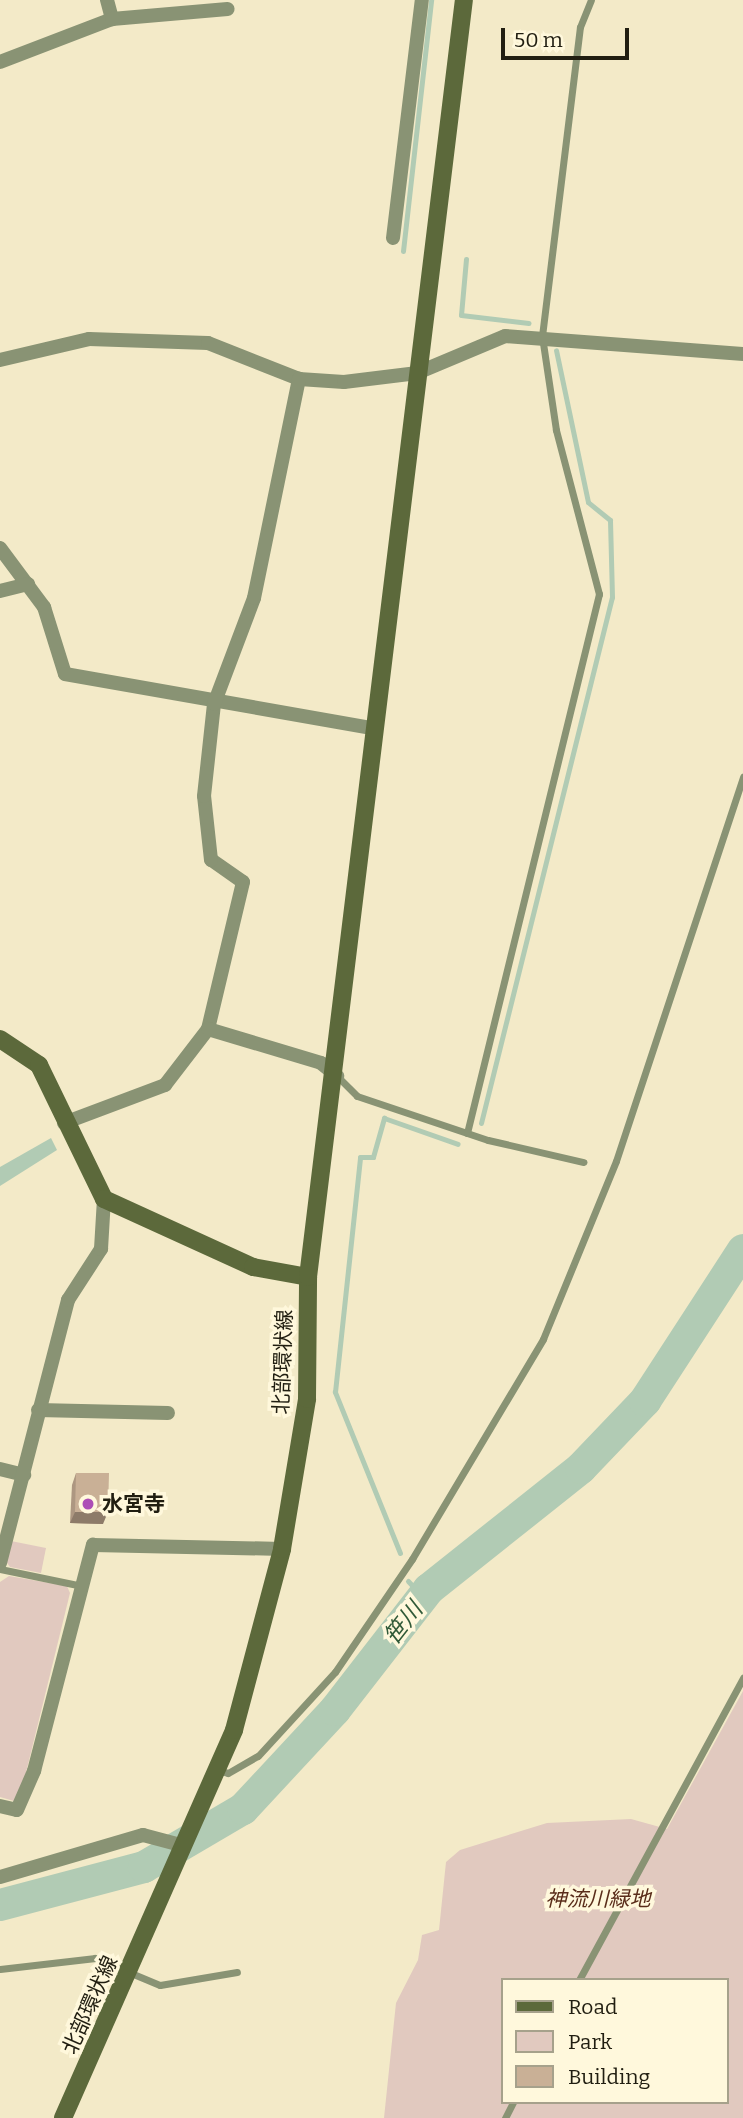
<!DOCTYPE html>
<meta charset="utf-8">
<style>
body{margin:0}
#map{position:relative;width:743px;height:2118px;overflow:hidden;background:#f3eac8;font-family:Bitter,"Noto Sans JP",serif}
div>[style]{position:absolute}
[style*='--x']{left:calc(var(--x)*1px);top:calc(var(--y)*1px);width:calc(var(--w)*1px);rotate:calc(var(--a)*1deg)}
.green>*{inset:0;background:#e1c9bf}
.water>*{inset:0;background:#b1cbb4}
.stream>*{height:5px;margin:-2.5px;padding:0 2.5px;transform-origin:2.5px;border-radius:2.5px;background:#b1cbb4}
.river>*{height:32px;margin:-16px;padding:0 16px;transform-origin:16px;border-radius:16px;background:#b1cbb4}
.lane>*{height:7px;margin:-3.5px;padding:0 3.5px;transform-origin:3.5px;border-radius:3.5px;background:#899374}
.street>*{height:14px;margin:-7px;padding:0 7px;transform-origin:7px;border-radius:7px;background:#899374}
.secondary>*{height:18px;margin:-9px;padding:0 9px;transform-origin:9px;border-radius:9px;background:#5c693b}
.wall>*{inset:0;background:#ad9781}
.shaded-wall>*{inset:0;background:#8d7b69}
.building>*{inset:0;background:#c9b096}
.dots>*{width:19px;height:19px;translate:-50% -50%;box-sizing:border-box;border:4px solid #fff8dc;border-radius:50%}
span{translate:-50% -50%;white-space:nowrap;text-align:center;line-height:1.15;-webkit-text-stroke:7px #fff8dc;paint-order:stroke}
.street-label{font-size:21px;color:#211e11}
.poi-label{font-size:21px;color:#211e11;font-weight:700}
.left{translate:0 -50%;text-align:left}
.park-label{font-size:21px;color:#5a2d1a;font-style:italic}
.water-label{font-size:23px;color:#315a38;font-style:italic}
.legend{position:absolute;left:501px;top:1978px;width:228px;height:126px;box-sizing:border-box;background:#fff8dc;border:2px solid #a6a18b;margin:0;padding:9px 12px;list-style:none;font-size:21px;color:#211e11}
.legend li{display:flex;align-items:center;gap:14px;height:35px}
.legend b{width:35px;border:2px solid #a6a18b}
.scale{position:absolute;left:501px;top:28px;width:128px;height:32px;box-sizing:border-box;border:4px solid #211e11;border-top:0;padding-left:9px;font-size:21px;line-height:24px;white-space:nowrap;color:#211e11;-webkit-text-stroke:5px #fff8dc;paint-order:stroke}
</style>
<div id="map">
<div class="green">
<i style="clip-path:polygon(11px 1541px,46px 1548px,41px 1573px,10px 1567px,5px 1560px)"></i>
<i style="clip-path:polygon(9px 1576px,67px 1586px,70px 1593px,22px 1789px,14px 1801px,0 1797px,0 1582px)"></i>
<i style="clip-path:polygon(evenodd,743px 1691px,743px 2118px,384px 2118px,396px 2003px,418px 1960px,422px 1935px,439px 1930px,446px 1862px,460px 1850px,547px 1823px,631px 1819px,667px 1829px,743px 1691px,503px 1980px,727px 1980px,727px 2102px,503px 2102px,503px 1980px)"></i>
</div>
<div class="water">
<i style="clip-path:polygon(51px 1138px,57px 1150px,0 1186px,0 1167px)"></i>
</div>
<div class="stream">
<i style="--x:403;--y:251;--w:253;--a:-83.6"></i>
<i style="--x:466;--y:259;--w:56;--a:95.1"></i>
<i style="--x:461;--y:315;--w:68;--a:6.7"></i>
<i style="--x:481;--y:1123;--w:542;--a:-76.02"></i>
<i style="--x:612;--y:597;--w:77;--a:-91.5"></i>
<i style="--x:610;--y:520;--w:28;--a:-141"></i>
<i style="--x:588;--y:502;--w:155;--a:-101.9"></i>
<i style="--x:400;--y:1553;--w:174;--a:-112"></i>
<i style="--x:335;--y:1392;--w:236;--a:-83.9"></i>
<i style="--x:360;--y:1157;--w:13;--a:0"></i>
<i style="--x:373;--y:1157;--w:41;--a:-74.2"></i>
<i style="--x:384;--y:1118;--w:78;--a:19.4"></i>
<i style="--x:408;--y:1581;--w:22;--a:47"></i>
</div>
<div class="river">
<i style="--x:0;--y:1905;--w:149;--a:-14.8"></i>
<i style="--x:144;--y:1867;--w:115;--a:-30.4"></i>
<i style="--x:243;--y:1809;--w:135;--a:-47.1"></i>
<i style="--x:335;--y:1710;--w:153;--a:-52.2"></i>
<i style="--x:429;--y:1589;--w:194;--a:-38.5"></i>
<i style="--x:581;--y:1468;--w:93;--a:-46.3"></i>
<i style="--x:645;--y:1401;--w:180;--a:-57"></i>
</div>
<div class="lane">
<i style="--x:337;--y:1076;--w:28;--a:45"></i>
<i style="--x:357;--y:1096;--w:138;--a:18.6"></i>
<i style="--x:488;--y:1140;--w:98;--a:13"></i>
<i style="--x:467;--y:1133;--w:555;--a:-76.24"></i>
<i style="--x:599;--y:594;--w:170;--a:-104.7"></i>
<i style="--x:556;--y:430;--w:95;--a:-98.5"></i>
<i style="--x:542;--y:336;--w:311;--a:-83"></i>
<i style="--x:580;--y:27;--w:29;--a:-68"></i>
<i style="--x:0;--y:1569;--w:84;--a:11.7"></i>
<i style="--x:217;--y:1770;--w:11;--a:15"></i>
<i style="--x:228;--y:1773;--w:34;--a:-30"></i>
<i style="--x:258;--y:1756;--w:114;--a:-47.5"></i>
<i style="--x:335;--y:1672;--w:137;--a:-55.7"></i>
<i style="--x:412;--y:1559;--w:256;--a:-59.2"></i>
<i style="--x:543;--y:1339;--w:192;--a:-67.7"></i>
<i style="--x:616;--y:1161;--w:405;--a:-71.7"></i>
<i style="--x:0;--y:1969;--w:96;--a:-6.6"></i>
<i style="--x:95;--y:1958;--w:70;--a:22.6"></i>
<i style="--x:160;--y:1985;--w:78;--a:-9.6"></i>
<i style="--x:579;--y:1980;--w:344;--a:-61.5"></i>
<i style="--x:505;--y:2118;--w:18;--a:-63"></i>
</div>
<div class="street">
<i style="--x:107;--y:0;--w:20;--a:75"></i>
<i style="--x:0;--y:62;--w:120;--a:-21"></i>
<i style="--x:112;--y:19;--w:116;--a:-4.9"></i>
<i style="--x:393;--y:238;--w:240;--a:-83.1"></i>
<i style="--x:0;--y:360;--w:91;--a:-13.3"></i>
<i style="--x:89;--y:339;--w:119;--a:1.9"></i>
<i style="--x:208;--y:343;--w:98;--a:21.6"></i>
<i style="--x:299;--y:379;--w:45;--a:3.8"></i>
<i style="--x:344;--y:382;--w:74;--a:-7"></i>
<i style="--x:417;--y:373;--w:95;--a:-22.8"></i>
<i style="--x:505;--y:336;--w:239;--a:4.3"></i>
<i style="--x:0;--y:548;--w:74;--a:53.3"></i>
<i style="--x:44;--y:607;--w:70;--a:72.6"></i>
<i style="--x:65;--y:674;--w:316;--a:10"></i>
<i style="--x:0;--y:591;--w:29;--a:-14"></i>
<i style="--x:208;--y:1029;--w:151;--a:-76.6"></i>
<i style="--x:243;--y:882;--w:39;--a:-145"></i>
<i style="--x:211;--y:860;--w:64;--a:-96.2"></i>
<i style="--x:204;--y:796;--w:93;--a:-83.8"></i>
<i style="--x:214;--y:704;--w:113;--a:-69.3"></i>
<i style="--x:254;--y:598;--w:224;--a:-78.4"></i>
<i style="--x:64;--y:1123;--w:108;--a:-20.6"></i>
<i style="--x:165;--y:1085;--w:71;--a:-52.5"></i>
<i style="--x:208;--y:1029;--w:118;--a:16.7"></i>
<i style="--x:321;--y:1063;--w:21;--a:39"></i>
<i style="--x:38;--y:1410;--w:130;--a:1.3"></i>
<i style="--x:0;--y:1469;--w:25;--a:14"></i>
<i style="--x:0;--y:1563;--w:272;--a:-75.5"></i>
<i style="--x:68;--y:1300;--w:61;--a:-57.1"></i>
<i style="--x:101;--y:1249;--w:50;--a:-86.6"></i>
<i style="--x:0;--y:1806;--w:17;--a:13"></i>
<i style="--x:17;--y:1810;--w:43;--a:-66.4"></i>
<i style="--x:34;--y:1771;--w:234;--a:-75.4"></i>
<i style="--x:93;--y:1545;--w:189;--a:1.2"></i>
<i style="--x:0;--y:1877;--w:149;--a:-16.4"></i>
<i style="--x:143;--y:1835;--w:39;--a:15"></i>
</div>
<div class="secondary">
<i style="--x:0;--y:1039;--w:47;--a:33.7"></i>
<i style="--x:39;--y:1065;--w:149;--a:64.1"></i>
<i style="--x:104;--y:1199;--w:164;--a:24.5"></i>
<i style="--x:253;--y:1267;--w:56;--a:10.3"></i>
<i style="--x:63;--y:2118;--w:424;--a:-66.2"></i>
<i style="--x:234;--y:1730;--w:187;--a:-75.1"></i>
<i style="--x:282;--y:1549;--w:152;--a:-80.5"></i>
<i style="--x:307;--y:1399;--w:122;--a:-89.5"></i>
<i style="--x:308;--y:1277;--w:1286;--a:-83.04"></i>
</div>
<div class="wall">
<i style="clip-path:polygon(76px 1473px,103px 1524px,70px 1523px,72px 1485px)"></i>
</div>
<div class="shaded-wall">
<i style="clip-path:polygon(75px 1512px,108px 1512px,103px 1524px,70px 1523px)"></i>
</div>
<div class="building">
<i style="clip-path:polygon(76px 1473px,109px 1473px,108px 1512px,75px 1512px)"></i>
</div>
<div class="dots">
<i style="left:88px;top:1504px;background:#ad4eb6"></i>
</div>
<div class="street-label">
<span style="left:283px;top:1362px;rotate:-88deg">北部環状線</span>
<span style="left:90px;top:2005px;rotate:-66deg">北部環状線</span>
</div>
<div class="poi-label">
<span class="left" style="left:102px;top:1504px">水宮寺</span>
</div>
<div class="park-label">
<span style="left:598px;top:1899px">神流川緑地</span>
</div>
<div class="water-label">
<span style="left:403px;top:1623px;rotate:-52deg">笹川</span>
</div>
<ul class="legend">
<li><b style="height:9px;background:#5c693b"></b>Road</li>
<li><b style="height:19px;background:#e1c9bf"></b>Park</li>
<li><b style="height:19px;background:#c9b096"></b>Building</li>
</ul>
<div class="scale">50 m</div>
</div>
